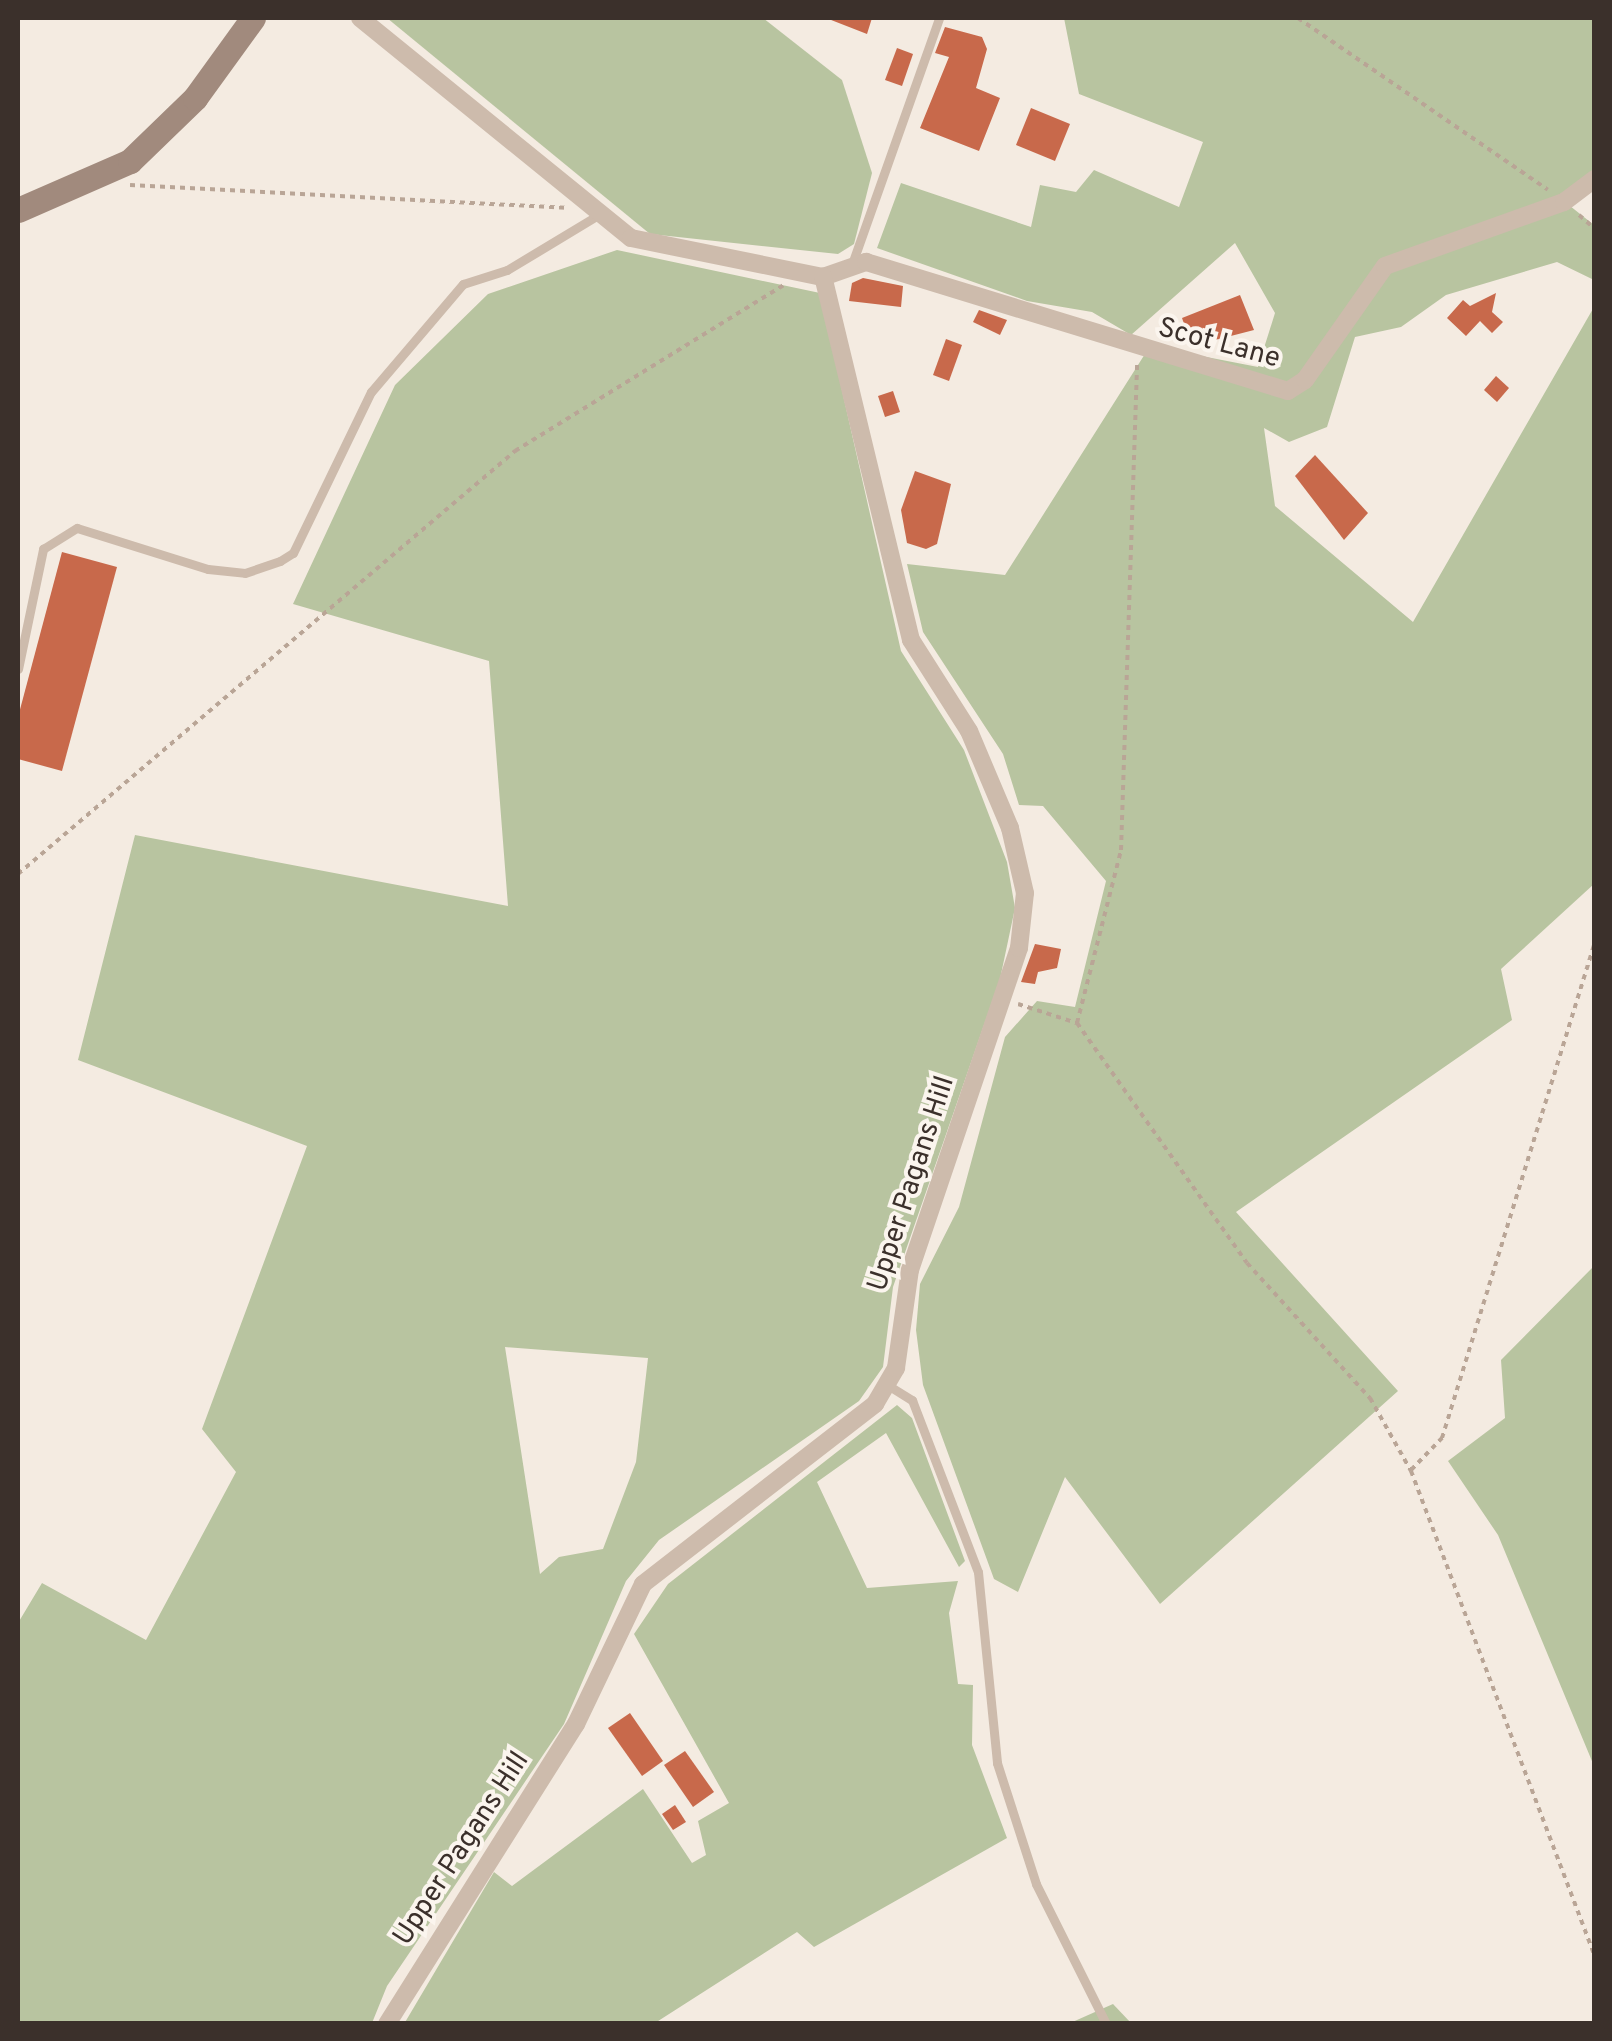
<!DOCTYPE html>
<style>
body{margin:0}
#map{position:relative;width:1612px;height:2041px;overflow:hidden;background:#f4ebe1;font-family:Overpass,sans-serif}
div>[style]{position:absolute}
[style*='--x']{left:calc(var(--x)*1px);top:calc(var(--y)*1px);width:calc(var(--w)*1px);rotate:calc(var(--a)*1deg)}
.green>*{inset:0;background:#b8c4a0}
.building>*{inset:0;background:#c8694b}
.path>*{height:4px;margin-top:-2px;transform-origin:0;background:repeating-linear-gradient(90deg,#b9a596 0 5px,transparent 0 10px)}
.lane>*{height:9px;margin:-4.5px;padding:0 4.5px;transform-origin:4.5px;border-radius:4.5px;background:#cdbbac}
.street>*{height:18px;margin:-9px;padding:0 9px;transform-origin:9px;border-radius:9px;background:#cdbbac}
.secondary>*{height:25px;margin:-12.5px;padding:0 12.5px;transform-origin:12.5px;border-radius:12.5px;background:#a18a7d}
span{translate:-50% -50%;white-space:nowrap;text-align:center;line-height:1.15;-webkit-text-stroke:8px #fbf5ee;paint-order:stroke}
.street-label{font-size:28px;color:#3b302b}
.frame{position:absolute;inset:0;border:20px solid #3b302b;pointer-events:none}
</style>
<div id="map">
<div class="green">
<i style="clip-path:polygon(387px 18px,763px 18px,842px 80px,872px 173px,854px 244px,838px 254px,650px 234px)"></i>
<i style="clip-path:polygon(1064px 18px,1594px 18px,1594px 179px,1565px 202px,1594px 225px,1594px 280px,1557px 262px,1446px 295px,1401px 327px,1355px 337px,1327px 427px,1289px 442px,1264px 428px,1275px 506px,1413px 622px,1594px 307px,1594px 884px,1501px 969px,1512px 1020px,1236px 1212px,1398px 1391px,1160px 1604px,1065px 1477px,1018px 1592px,994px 1579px,923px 1385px,916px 1330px,920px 1284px,959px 1207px,1005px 1037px,1037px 1001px,1075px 1007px,1106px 881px,1043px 806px,1019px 805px,1003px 754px,923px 632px,907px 564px,1005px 575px,1150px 346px,1258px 367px,1275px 313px,1235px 243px,1131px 335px,1092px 312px,1027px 301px,877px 248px,901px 183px,1031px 227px,1040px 185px,1076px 192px,1094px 170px,1179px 207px,1203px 142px,1079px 94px)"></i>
<i style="clip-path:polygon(evenodd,617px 250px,820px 293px,901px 651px,964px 750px,1007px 862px,1015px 908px,1000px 979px,893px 1287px,883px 1367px,859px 1401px,659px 1540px,626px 1581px,564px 1724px,387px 1986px,372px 2023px,18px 2023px,18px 1623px,42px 1583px,146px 1640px,236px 1472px,202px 1429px,307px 1146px,78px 1060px,135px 835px,508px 906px,489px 661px,293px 604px,395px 385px,488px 294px,617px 250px,505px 1347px,648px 1358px,636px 1462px,603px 1549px,559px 1557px,540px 1574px,505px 1347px)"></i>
<i style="clip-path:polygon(1594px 1266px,1594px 1766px,1498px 1535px,1448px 1461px,1505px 1418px,1501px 1360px)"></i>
<i style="clip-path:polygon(897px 1405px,912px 1418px,965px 1561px,959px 1567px,886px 1433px,817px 1482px,867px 1588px,958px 1581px,949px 1613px,958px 1684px,973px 1685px,972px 1745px,1007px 1838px,814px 1947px,797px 1932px,655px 2023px,404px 2024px,494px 1872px,512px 1886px,643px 1789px,692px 1863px,706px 1855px,698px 1821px,729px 1803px,634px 1634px,668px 1584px)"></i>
<i style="clip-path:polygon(1113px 2004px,1131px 2023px,1068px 2024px)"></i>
</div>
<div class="building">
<i style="clip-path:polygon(826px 18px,872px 18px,867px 34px)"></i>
<i style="clip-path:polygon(945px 27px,982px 37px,987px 49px,976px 88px,1000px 98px,979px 151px,920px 128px,949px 57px,935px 53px)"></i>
<i style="clip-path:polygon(897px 48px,913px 54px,902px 86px,885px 80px)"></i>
<i style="clip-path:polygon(1031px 108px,1070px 124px,1055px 161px,1016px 145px)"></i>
<i style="clip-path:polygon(863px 278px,903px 286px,901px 307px,849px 301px,852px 283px)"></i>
<i style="clip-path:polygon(1496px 293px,1492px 312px,1503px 322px,1492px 333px,1480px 321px,1466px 336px,1447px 318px,1463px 300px,1470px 306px)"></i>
<i style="clip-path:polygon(1240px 295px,1254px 330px,1192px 346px,1182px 318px)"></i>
<i style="clip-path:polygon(979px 310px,1007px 320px,1000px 335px,973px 322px)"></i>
<i style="clip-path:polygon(946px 339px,962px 345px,949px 381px,933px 375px)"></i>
<i style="clip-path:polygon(1496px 376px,1509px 388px,1497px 402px,1484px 390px)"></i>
<i style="clip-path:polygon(893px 391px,900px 412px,885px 417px,878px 396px)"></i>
<i style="clip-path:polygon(1315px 455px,1368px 513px,1344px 540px,1295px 476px)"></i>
<i style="clip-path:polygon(915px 471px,951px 484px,937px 544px,926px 549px,907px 543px,901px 510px)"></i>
<i style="clip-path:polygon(62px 552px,117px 567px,62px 771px,18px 759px,18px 717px)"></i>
<i style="clip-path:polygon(1035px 944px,1061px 949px,1057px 968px,1038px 972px,1035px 984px,1021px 982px)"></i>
<i style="clip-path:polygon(630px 1713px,663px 1761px,642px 1776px,608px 1728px)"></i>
<i style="clip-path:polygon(685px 1751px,714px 1792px,693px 1807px,664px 1765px)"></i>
<i style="clip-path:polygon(675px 1805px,686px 1822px,673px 1830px,662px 1814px)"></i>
</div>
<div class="path">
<i style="--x:1298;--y:18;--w:303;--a:34.5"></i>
<i style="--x:130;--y:185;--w:436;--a:3"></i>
<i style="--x:1579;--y:215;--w:20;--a:41"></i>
<i style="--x:18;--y:874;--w:653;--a:-40.4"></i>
<i style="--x:515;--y:451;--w:316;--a:-31.7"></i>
<i style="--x:1018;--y:1004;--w:62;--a:17.9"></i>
<i style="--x:1077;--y:1023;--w:294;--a:54.7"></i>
<i style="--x:1247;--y:1263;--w:183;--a:47.7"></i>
<i style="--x:1370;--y:1398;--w:84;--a:60.7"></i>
<i style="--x:1411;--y:1471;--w:517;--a:69.25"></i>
<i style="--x:1077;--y:1023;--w:179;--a:-75.7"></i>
<i style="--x:1121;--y:850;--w:487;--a:-88.1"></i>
<i style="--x:1411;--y:1470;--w:45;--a:-45.9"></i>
<i style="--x:1442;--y:1438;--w:516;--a:-72.86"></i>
</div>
<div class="lane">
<i style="--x:852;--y:264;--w:261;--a:-70.5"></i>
<i style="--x:18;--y:669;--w:123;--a:-78.2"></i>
<i style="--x:43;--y:549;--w:40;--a:-32"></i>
<i style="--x:77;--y:528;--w:137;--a:17.4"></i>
<i style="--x:208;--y:569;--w:37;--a:6"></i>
<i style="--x:245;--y:573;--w:37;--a:-19"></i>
<i style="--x:280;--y:561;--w:15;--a:-32"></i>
<i style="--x:293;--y:553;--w:179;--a:-64.2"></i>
<i style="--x:371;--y:392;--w:142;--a:-49.6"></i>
<i style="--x:463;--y:284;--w:46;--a:-17.7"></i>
<i style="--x:507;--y:270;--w:106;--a:-31.1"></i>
<i style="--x:886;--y:1384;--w:31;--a:32"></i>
<i style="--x:912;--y:1400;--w:184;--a:69"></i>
<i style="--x:978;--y:1572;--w:192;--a:84.3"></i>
<i style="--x:997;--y:1763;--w:127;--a:72.1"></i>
<i style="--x:1036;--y:1884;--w:157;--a:63.4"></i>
</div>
<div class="street">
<i style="--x:360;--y:18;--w:349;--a:39.1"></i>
<i style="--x:631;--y:238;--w:196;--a:11.5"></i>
<i style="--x:823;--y:277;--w:46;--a:-19.2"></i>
<i style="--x:866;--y:262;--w:441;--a:17"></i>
<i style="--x:1288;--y:391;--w:20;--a:-33"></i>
<i style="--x:1305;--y:380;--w:139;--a:-54.9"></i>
<i style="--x:1385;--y:266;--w:190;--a:-19.7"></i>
<i style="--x:1564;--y:202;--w:38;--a:-37"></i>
<i style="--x:387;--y:2024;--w:355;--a:-57.8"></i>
<i style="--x:576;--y:1724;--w:155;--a:-64.4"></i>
<i style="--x:643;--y:1584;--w:294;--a:-37.8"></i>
<i style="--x:875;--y:1404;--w:42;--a:-59.7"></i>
<i style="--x:896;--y:1368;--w:99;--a:-81.9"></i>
<i style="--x:910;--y:1270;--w:340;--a:-71.3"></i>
<i style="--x:1019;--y:948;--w:55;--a:-83.8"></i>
<i style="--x:1025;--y:893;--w:67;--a:-103"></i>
<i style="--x:1010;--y:828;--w:105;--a:-112.9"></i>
<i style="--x:969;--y:731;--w:108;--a:-122.5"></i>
<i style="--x:911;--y:640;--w:374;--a:-103.6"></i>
</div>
<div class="secondary">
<i style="--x:18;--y:210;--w:122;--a:-23.6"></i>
<i style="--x:130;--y:161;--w:91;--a:-44.1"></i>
<i style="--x:195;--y:98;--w:99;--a:-54.1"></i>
</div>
<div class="street-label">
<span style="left:1219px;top:344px;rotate:15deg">Scot Lane</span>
<span style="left:912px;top:1184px;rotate:-72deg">Upper Pagans Hill</span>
<span style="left:462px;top:1849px;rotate:-57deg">Upper Pagans Hill</span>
</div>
<div class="frame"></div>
</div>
